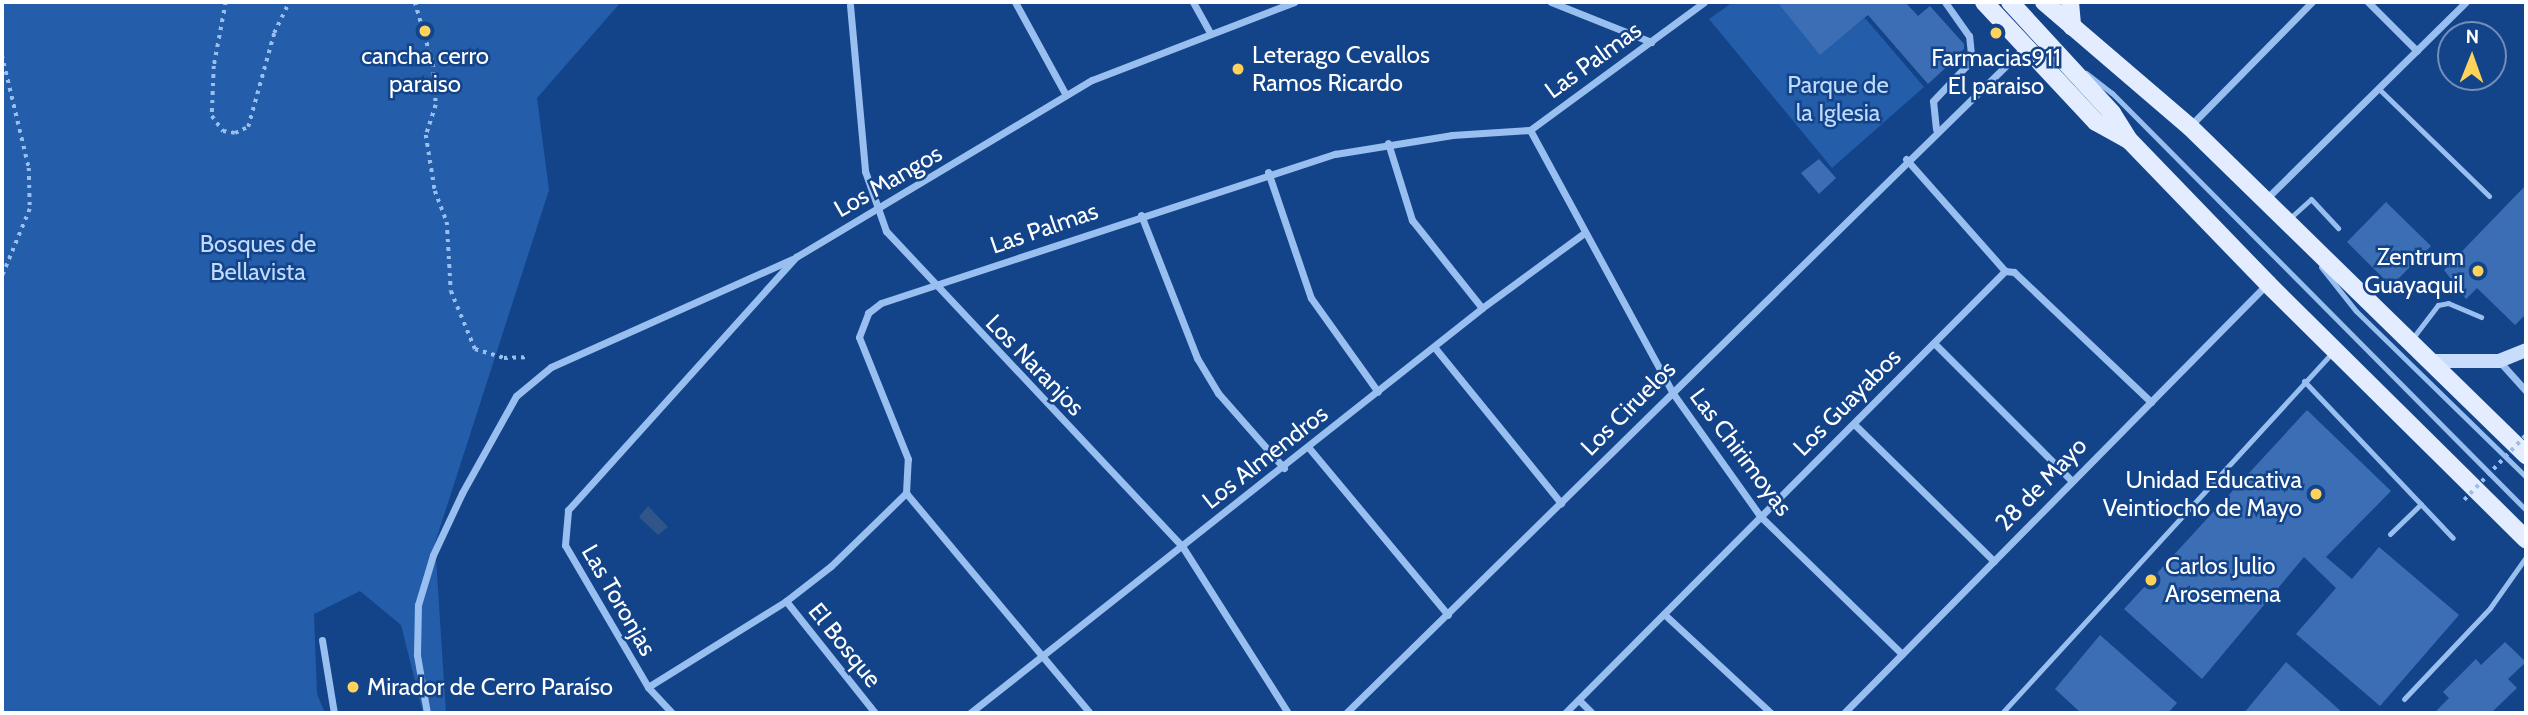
<!DOCTYPE html>
<meta charset="utf-8">
<style>
body{margin:0}
#map{position:relative;width:2528px;height:715px;overflow:hidden;background:#13448a;font-family:Cabin,sans-serif}
div>[style]{position:absolute}
[style*='--x']{left:calc(var(--x)*1px);top:calc(var(--y)*1px);width:calc(var(--w)*1px);rotate:calc(var(--a)*1deg)}
.green>*{inset:0;background:#245da9}
.water>*{inset:0;background:#305589}
.building>*{inset:0;background:#3b6eb4}
.path>*{height:3.5px;margin-top:-1.75px;transform-origin:0;background:repeating-linear-gradient(90deg,#99bff0 0 3.5px,transparent 0 8.5px)}
.lane>*{height:5px;margin:-2.5px;padding:0 2.5px;transform-origin:2.5px;border-radius:2.5px;background:#99bff0}
.street>*{height:7px;margin:-3.5px;padding:0 3.5px;transform-origin:3.5px;border-radius:3.5px;background:#99bff0}
.secondary>*{height:14px;margin:-7px;padding:0 7px;transform-origin:7px;border-radius:7px;background:#c8ddfb}
.primary>*{height:18px;margin:-9px;padding:0 9px;transform-origin:9px;border-radius:9px;background:#e3edff}
.path-bridge>*{height:3.5px;margin-top:-1.75px;transform-origin:0;background:repeating-linear-gradient(90deg,#99bff0 0 3.5px,transparent 0 8.5px)}
.dots>*{width:19px;height:19px;translate:-50% -50%;box-sizing:border-box;border:4px solid #13448a;border-radius:50%}
span{translate:-50% -50%;white-space:nowrap;text-align:center;line-height:1.15;-webkit-text-stroke:5px #13448a;paint-order:stroke}
.poi-label{font-size:24px;color:#fff}
.left{translate:0 -50%;text-align:left}
.right{translate:-100% -50%;text-align:right}
.street-label{font-size:24px;color:#fff}
.park-label{font-size:24px;color:#c0dafc}
.frame{position:absolute;inset:0;border:4px solid #fff;pointer-events:none}
.north{position:absolute;left:2437px;top:21px;width:70px;height:70px;box-sizing:border-box;background:#13448a;border:2px solid #718fb9;border-radius:50%;rotate:1deg;font-size:19px;font-weight:700;line-height:28px;text-align:center;color:#fff}
.north::after{content:'';display:block;margin:auto;width:24px;height:32px;background:#ffd359;clip-path:polygon(50% 0,100% 100%,50% 72%,0 100%)}
</style>
<div id="map">
<div class="green">
<i style="clip-path:polygon(2px 2px,621px 2px,537px 98px,549px 190px,435px 543px,446px 713px,423px 713px,401px 625px,360px 591px,314px 614px,317px 694px,325px 713px,2px 713px)"></i>
<i style="clip-path:polygon(1733px 2px,1777px 2px,1820px 54px,1865px 18px,1924px 87px,1832px 168px,1709px 19px)"></i>
</div>
<div class="water">
<i style="clip-path:polygon(648px 506px,668px 527px,658px 535px,639px 517px)"></i>
</div>
<div class="building">
<i style="clip-path:polygon(1777px 2px,1905px 2px,1918px 16px,1930px 6px,1964px 44px,1964px 51px,1928px 84px,1868px 15px,1820px 55px)"></i>
<i style="clip-path:polygon(1819px 159px,1836px 178px,1819px 194px,1801px 173px)"></i>
<i style="clip-path:polygon(2526px 185px,2526px 314px,2515px 325px,2477px 288px,2466px 299px,2444px 270px)"></i>
<i style="clip-path:polygon(2386px 202px,2431px 246px,2391px 286px,2347px 242px)"></i>
<i style="clip-path:polygon(2307px 410px,2391px 491px,2326px 557px,2352px 579px,2379px 547px,2459px 615px,2380px 706px,2296px 634px,2336px 588px,2304px 557px,2202px 679px,2124px 609px)"></i>
<i style="clip-path:polygon(2100px 635px,2177px 703px,2168px 713px,2081px 713px,2055px 689px)"></i>
<i style="clip-path:polygon(2505px 642px,2526px 662px,2508px 679px,2517px 688px,2491px 713px,2434px 713px,2449px 698px,2443px 692px,2476px 659px,2481px 665px)"></i>
<i style="clip-path:polygon(2286px 662px,2343px 713px,2244px 713px)"></i>
</div>
<div class="path">
<i style="--x:226;--y:2;--w:65;--a:100.6"></i>
<i style="--x:214;--y:66;--w:50;--a:92.3"></i>
<i style="--x:212;--y:116;--w:19;--a:54"></i>
<i style="--x:223;--y:131;--w:12;--a:9"></i>
<i style="--x:235;--y:133;--w:14;--a:-25"></i>
<i style="--x:248;--y:127;--w:98;--a:-74.5"></i>
<i style="--x:274;--y:33;--w:34;--a:-64"></i>
<i style="--x:415;--y:2;--w:65;--a:73.8"></i>
<i style="--x:433;--y:64;--w:41;--a:85.8"></i>
<i style="--x:436;--y:105;--w:32;--a:108"></i>
<i style="--x:426;--y:135;--w:57;--a:80.9"></i>
<i style="--x:435;--y:191;--w:33;--a:69"></i>
<i style="--x:447;--y:222;--w:69;--a:86.7"></i>
<i style="--x:451;--y:291;--w:63;--a:67.5"></i>
<i style="--x:475;--y:349;--w:30;--a:17"></i>
<i style="--x:504;--y:358;--w:23;--a:-2"></i>
<i style="--x:2;--y:55;--w:116;--a:76.6"></i>
<i style="--x:29;--y:168;--w:41;--a:88.6"></i>
<i style="--x:30;--y:209;--w:74;--a:112.4"></i>
</div>
<div class="lane">
<i style="--x:2086;--y:73;--w:33;--a:38"></i>
<i style="--x:2112;--y:93;--w:588;--a:45.21"></i>
<i style="--x:2378;--y:88;--w:155;--a:44.2"></i>
<i style="--x:2290;--y:218;--w:28;--a:-42"></i>
<i style="--x:2311;--y:199;--w:40;--a:47"></i>
<i style="--x:2321;--y:267;--w:56;--a:51.5"></i>
<i style="--x:2356;--y:311;--w:238;--a:44.3"></i>
<i style="--x:2412;--y:339;--w:43;--a:-52.6"></i>
<i style="--x:2438;--y:305;--w:10;--a:-11"></i>
<i style="--x:2448;--y:303;--w:36;--a:23"></i>
<i style="--x:2304;--y:381;--w:216;--a:46.5"></i>
<i style="--x:2390;--y:534;--w:43;--a:-44.1"></i>
<i style="--x:2526;--y:616;--w:7;--a:90"></i>
<i style="--x:2404;--y:699;--w:125;--a:-46.6"></i>
<i style="--x:2490;--y:608;--w:62;--a:-54.8"></i>
<i style="--x:2002;--y:713;--w:490;--a:-47.5"></i>
</div>
<div class="street">
<i style="--x:1015;--y:2;--w:106;--a:61.3"></i>
<i style="--x:1193;--y:2;--w:35;--a:61"></i>
<i style="--x:1551;--y:2;--w:108;--a:21.8"></i>
<i style="--x:2368;--y:2;--w:69;--a:45"></i>
<i style="--x:850;--y:5;--w:167;--a:84.8"></i>
<i style="--x:865;--y:171;--w:64;--a:70.7"></i>
<i style="--x:886;--y:231;--w:432;--a:46.8"></i>
<i style="--x:1182;--y:546;--w:198;--a:57.6"></i>
<i style="--x:2190;--y:126;--w:174;--a:-45.5"></i>
<i style="--x:1936;--y:129;--w:28;--a:-96"></i>
<i style="--x:1933;--y:101;--w:48;--a:-46.7"></i>
<i style="--x:1966;--y:66;--w:13;--a:-67"></i>
<i style="--x:1971;--y:54;--w:18;--a:-96"></i>
<i style="--x:1969;--y:36;--w:42;--a:-125.2"></i>
<i style="--x:1530;--y:130;--w:298;--a:61.5"></i>
<i style="--x:1672;--y:392;--w:152;--a:54.6"></i>
<i style="--x:1760;--y:516;--w:198;--a:44.2"></i>
<i style="--x:1388;--y:143;--w:81;--a:72.7"></i>
<i style="--x:1412;--y:220;--w:112;--a:51.5"></i>
<i style="--x:1906;--y:159;--w:149;--a:48.5"></i>
<i style="--x:1268;--y:172;--w:133;--a:71.2"></i>
<i style="--x:1311;--y:298;--w:115;--a:54.5"></i>
<i style="--x:2265;--y:200;--w:282;--a:-44.6"></i>
<i style="--x:1141;--y:215;--w:154;--a:68.6"></i>
<i style="--x:1197;--y:358;--w:41;--a:59"></i>
<i style="--x:1218;--y:393;--w:100;--a:48.7"></i>
<i style="--x:1934;--y:343;--w:194;--a:45"></i>
<i style="--x:1435;--y:348;--w:200;--a:50.9"></i>
<i style="--x:2499;--y:361;--w:40;--a:48"></i>
<i style="--x:1854;--y:424;--w:196;--a:44.4"></i>
<i style="--x:1309;--y:448;--w:217;--a:50.2"></i>
<i style="--x:906;--y:493;--w:287;--a:50.1"></i>
<i style="--x:786;--y:601;--w:143;--a:51.5"></i>
<i style="--x:1664;--y:614;--w:146;--a:42.8"></i>
<i style="--x:322;--y:640;--w:74;--a:80.7"></i>
<i style="--x:648;--y:687;--w:163;--a:-31.9"></i>
<i style="--x:786;--y:601;--w:57;--a:-37.9"></i>
<i style="--x:831;--y:566;--w:105;--a:-44.2"></i>
<i style="--x:906;--y:493;--w:34;--a:-87"></i>
<i style="--x:908;--y:459;--w:131;--a:-111.9"></i>
<i style="--x:859;--y:337;--w:26;--a:-69"></i>
<i style="--x:868;--y:313;--w:16;--a:-38"></i>
<i style="--x:881;--y:303;--w:478;--a:-18.2"></i>
<i style="--x:1335;--y:154;--w:119;--a:-9.2"></i>
<i style="--x:1452;--y:135;--w:78;--a:-3.7"></i>
<i style="--x:1530;--y:130;--w:216;--a:-36.3"></i>
<i style="--x:1579;--y:700;--w:18;--a:45"></i>
<i style="--x:427;--y:713;--w:59;--a:-99.8"></i>
<i style="--x:417;--y:655;--w:50;--a:-88.9"></i>
<i style="--x:418;--y:605;--w:52;--a:-73.3"></i>
<i style="--x:433;--y:555;--w:68;--a:-64.9"></i>
<i style="--x:462;--y:493;--w:111;--a:-60.9"></i>
<i style="--x:516;--y:396;--w:45;--a:-39.6"></i>
<i style="--x:551;--y:367;--w:264;--a:-24.1"></i>
<i style="--x:672;--y:713;--w:35;--a:-133"></i>
<i style="--x:648;--y:687;--w:164;--a:-120.3"></i>
<i style="--x:565;--y:545;--w:35;--a:-85"></i>
<i style="--x:568;--y:510;--w:341;--a:-48"></i>
<i style="--x:796;--y:257;--w:345;--a:-30.9"></i>
<i style="--x:1092;--y:80;--w:217;--a:-21.1"></i>
<i style="--x:970;--y:713;--w:653;--a:-38.34"></i>
<i style="--x:1482;--y:308;--w:127;--a:-36.3"></i>
<i style="--x:1346;--y:713;--w:950;--a:-44.45"></i>
<i style="--x:1565;--y:713;--w:624;--a:-45.13"></i>
<i style="--x:2005;--y:271;--w:9;--a:6"></i>
<i style="--x:2014;--y:272;--w:189;--a:43.5"></i>
<i style="--x:1844;--y:713;--w:601;--a:-45.4"></i>
</div>
<div class="secondary">
<i style="--x:2431;--y:361;--w:68;--a:0"></i>
<i style="--x:2499;--y:361;--w:29;--a:-22"></i>
</div>
<div class="primary">
<i style="--x:1984;--y:2;--w:164;--a:47"></i>
<i style="--x:2096;--y:122;--w:35;--a:29"></i>
<i style="--x:2010;--y:2;--w:151;--a:47.4"></i>
<i style="--x:2112;--y:113;--w:32;--a:58"></i>
<i style="--x:2129;--y:140;--w:200;--a:46"></i>
<i style="--x:2268;--y:284;--w:363;--a:44.7"></i>
<i style="--x:2044;--y:2;--w:192;--a:40.6"></i>
<i style="--x:2190;--y:127;--w:470;--a:44.3"></i>
<i style="--x:2070;--y:2;--w:25;--a:85"></i>
</div>
<div class="path-bridge">
<i style="--x:2464;--y:500;--w:90;--a:-46.4"></i>
</div>
<div class="dots">
<i style="left:425px;top:31px;background:#ffd359"></i>
<i style="left:1996px;top:33px;background:#ffd359"></i>
<i style="left:1238px;top:69px;background:#ffd359"></i>
<i style="left:2478px;top:271px;background:#ffd359"></i>
<i style="left:2316px;top:494px;background:#ffd359"></i>
<i style="left:2151px;top:580px;background:#ffd359"></i>
<i style="left:353px;top:687px;background:#ffd359"></i>
</div>
<div class="poi-label">
<span class="left" style="left:1252px;top:69px">Leterago Cevallos<br>Ramos Ricardo</span>
<span style="left:425px;top:70px">cancha cerro<br>paraiso</span>
<span style="left:1996px;top:72px">Farmacias911<br>El paraiso</span>
<span class="right" style="left:2464px;top:271px">Zentrum<br>Guayaquil</span>
<span class="right" style="left:2302px;top:494px">Unidad Educativa<br>Veintiocho de Mayo</span>
<span class="left" style="left:2165px;top:580px">Carlos Julio<br>Arosemena</span>
<span class="left" style="left:367px;top:687px">Mirador de Cerro Paraíso</span>
</div>
<div class="street-label">
<span style="left:1593px;top:60px;rotate:-36deg">Las Palmas</span>
<span style="left:888px;top:181px;rotate:-30deg">Los Mangos</span>
<span style="left:1044px;top:228px;rotate:-19deg">Las Palmas</span>
<span style="left:1035px;top:365px;rotate:46deg">Los Naranjos</span>
<span style="left:1847px;top:402px;rotate:-45deg">Los Guayabos</span>
<span style="left:1628px;top:408px;rotate:-45deg">Los Ciruelos</span>
<span style="left:1741px;top:452px;rotate:53deg">Las Chirimoyas</span>
<span style="left:1265px;top:457px;rotate:-38deg">Los Almendros</span>
<span style="left:2041px;top:484px;rotate:-46deg">28 de Mayo</span>
<span style="left:619px;top:600px;rotate:60deg">Las Toronjas</span>
<span style="left:845px;top:645px;rotate:51deg">El Bosque</span>
</div>
<div class="park-label">
<span style="left:1838px;top:99px">Parque de<br>la Iglesia</span>
<span style="left:258px;top:258px">Bosques de<br>Bellavista</span>
</div>
<div class="frame"></div>
<div class="north">N</div>
</div>
